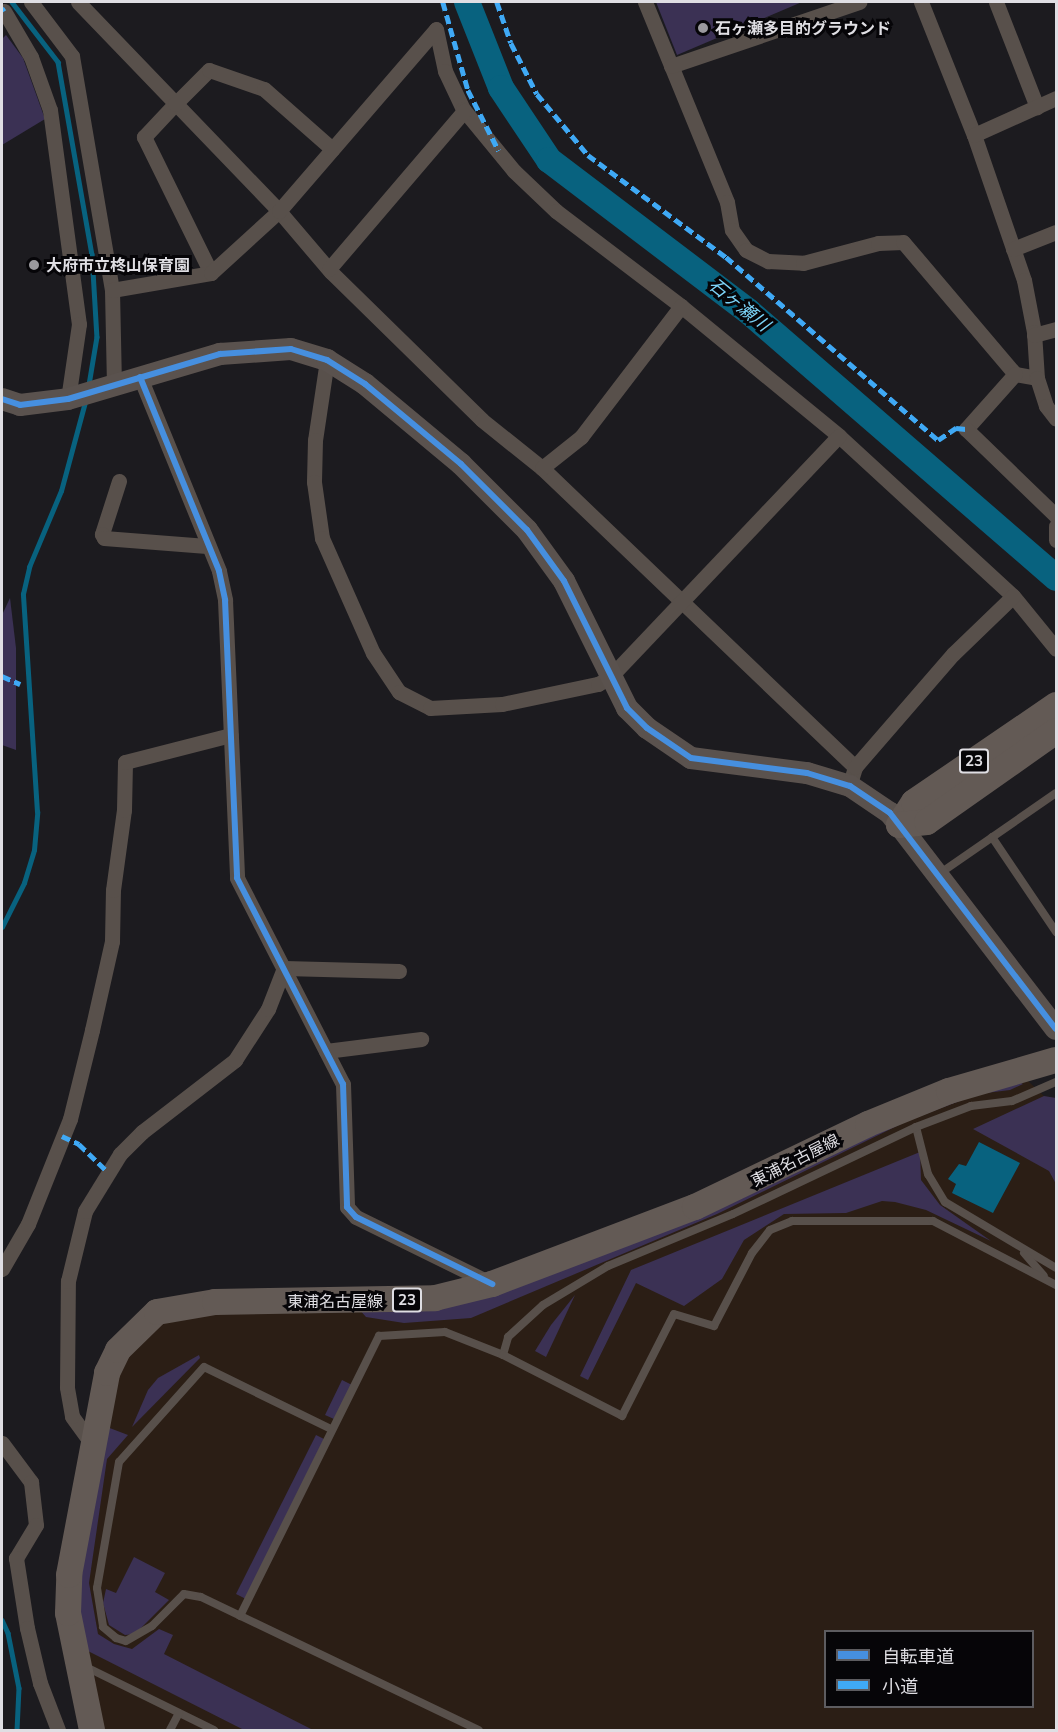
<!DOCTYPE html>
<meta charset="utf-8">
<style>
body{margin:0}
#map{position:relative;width:1058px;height:1732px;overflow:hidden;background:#1c1b1f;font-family:Mulish,"Noto Sans JP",sans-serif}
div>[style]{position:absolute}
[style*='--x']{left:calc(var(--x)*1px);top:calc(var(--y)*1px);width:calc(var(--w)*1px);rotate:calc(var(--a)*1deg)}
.industrial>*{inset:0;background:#2b1e15}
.green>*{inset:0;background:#3b3154}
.water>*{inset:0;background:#08627f}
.stream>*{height:4.5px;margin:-2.25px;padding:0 2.25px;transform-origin:2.25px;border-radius:2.25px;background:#08627f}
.river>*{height:26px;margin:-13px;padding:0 13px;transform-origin:13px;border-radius:13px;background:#08627f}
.lane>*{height:8px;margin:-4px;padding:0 4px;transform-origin:4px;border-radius:4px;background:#58504b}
.street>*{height:15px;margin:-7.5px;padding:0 7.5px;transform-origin:7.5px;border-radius:7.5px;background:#58504b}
.secondary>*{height:22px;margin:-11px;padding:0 11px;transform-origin:11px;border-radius:11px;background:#5a524e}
.primary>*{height:26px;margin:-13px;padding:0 13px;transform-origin:13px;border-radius:13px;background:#635a55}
.quiet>*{height:4.5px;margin-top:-2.25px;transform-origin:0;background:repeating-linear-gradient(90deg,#3fa9f5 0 9px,transparent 0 13.5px)}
.cycleway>*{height:6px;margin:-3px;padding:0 3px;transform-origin:3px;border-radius:3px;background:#468fdf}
.dots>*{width:16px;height:16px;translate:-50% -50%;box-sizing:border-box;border:3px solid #060508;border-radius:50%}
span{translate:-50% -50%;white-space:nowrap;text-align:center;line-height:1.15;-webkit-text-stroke:6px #060508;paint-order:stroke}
.shield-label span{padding:2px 4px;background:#060508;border:2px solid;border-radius:4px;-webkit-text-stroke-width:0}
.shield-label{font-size:15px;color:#dfdee3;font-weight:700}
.poi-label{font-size:16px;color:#dfdee3;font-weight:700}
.left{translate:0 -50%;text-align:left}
.street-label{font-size:16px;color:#dfdee3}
.water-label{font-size:18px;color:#7cd3f7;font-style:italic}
.frame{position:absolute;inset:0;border:3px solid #dfdee3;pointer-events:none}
.legend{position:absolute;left:824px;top:1630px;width:210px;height:78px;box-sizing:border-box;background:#060508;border:2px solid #5d5c60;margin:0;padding:8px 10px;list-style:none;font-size:18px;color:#dfdee3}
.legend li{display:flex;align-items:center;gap:12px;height:30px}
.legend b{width:30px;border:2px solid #5d5c60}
</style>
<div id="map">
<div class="industrial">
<i style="clip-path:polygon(evenodd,1025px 1078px,1044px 1096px,1056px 1098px,1056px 1730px,96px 1730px,75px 1610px,114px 1382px,123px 1362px,157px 1325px,181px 1317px,215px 1312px,435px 1307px,952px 1099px,1025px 1078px,826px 1632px,1032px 1632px,1032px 1706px,826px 1706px,826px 1632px)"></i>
</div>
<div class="green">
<i style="clip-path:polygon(656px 2px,802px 2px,677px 55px)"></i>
<i style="clip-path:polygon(6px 35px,23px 58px,45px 119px,2px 145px,2px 39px)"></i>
<i style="clip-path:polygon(10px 598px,16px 648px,16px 750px,2px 745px,2px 615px)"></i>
<i style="clip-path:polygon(1016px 1080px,1023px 1084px,1010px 1090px,978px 1094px,907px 1121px,717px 1214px,471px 1318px,404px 1323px,366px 1317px,358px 1308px,413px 1306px,851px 1139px)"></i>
<i style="clip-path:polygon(1044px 1096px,1056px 1098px,1056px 1184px,1049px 1171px,973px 1129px)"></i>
<i style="clip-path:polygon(920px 1152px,921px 1180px,940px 1205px,991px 1241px,926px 1210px,895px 1202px,882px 1201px,846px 1213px,784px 1214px,744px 1240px,722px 1279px,684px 1306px,636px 1283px,588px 1380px,580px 1376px,631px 1270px)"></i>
<i style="clip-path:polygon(575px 1295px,546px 1357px,535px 1351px,551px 1325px)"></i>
<i style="clip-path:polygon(199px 1355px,200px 1358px,132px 1427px,148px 1390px,158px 1378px)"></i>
<i style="clip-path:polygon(342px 1380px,352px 1385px,334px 1419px,325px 1415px)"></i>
<i style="clip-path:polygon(107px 1427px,128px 1435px,107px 1459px,89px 1583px,98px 1634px,114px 1644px,132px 1649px,159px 1629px,173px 1635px,164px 1654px,313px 1730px,244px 1730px,84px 1649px,77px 1584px)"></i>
<i style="clip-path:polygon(316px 1435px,324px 1439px,246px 1599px,236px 1594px)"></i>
<i style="clip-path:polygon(134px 1557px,165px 1573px,155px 1592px,169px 1600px,135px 1634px,125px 1635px,109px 1625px,103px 1603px,106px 1589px,116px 1593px)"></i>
</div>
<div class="water">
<i style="clip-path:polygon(979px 1142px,1020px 1163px,993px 1213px,952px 1193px,956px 1184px,948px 1179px,959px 1164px,966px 1166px)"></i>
</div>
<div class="stream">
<i style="--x:12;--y:2;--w:76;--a:52.5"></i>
<i style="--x:58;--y:62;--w:195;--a:80"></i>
<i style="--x:92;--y:254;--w:83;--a:86.6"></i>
<i style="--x:97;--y:337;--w:49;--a:99.5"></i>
<i style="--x:2;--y:927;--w:49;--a:-63.4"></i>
<i style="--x:24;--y:883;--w:34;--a:-73"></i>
<i style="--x:34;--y:850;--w:38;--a:-85"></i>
<i style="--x:37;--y:812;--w:218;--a:-93.7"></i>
<i style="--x:23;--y:594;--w:28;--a:-77"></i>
<i style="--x:29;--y:567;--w:82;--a:-67.2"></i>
<i style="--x:61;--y:491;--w:92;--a:-74.9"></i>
<i style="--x:2;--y:1620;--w:14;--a:65"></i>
<i style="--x:8;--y:1633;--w:56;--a:78.7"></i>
<i style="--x:19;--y:1688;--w:42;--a:92.7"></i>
</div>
<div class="river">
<i style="--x:467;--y:2;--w:92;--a:68.4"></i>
<i style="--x:501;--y:88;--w:87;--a:56.3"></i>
<i style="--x:549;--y:160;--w:250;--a:37.2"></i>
<i style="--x:748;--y:311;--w:408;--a:40.9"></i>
</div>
<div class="lane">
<i style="--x:992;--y:837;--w:115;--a:56"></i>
<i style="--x:939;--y:874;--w:142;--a:-34.7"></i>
<i style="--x:916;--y:1127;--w:49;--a:75.7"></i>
<i style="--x:928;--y:1174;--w:33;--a:59"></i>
<i style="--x:945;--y:1202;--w:129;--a:30.7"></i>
<i style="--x:1024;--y:1253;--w:30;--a:49"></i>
<i style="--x:503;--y:1355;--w:19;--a:-74"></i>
<i style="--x:508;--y:1337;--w:47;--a:-42.4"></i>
<i style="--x:543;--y:1305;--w:76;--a:-31"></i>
<i style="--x:608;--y:1266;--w:135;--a:-22.6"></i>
<i style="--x:733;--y:1214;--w:203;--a:-25.4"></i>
<i style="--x:916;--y:1127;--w:59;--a:-20.9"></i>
<i style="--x:971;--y:1106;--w:41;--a:-7"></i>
<i style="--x:1012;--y:1101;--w:48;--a:-23.4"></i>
<i style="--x:331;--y:1429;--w:141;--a:-154"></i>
<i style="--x:204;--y:1367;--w:127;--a:131.8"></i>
<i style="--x:119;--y:1462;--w:128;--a:99.9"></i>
<i style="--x:97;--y:1588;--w:39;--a:81"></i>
<i style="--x:103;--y:1627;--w:17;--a:40"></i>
<i style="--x:116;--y:1638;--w:10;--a:17"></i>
<i style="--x:126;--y:1641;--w:30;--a:-30"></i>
<i style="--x:152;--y:1626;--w:45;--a:-45"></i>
<i style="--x:184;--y:1594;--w:17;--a:10"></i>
<i style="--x:201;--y:1597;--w:308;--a:25.6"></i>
<i style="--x:240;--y:1616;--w:313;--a:-63.6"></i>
<i style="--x:379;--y:1336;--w:66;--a:-3.5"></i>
<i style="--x:445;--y:1332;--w:62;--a:21.6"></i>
<i style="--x:503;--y:1355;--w:134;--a:27.1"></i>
<i style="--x:622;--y:1416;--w:114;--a:-63"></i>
<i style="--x:674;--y:1314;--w:42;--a:16.7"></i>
<i style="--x:714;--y:1326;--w:82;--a:-62.5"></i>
<i style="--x:752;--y:1253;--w:29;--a:-52"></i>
<i style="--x:770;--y:1230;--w:24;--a:-22"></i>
<i style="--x:792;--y:1221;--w:141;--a:0"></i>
<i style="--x:933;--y:1221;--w:139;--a:27.5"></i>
<i style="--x:84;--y:1666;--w:145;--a:26.2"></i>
<i style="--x:170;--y:1730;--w:19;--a:-62"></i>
</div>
<div class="street">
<i style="--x:31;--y:2;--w:68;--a:52.8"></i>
<i style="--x:72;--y:56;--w:237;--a:80.3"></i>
<i style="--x:112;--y:290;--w:97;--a:88.8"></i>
<i style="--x:78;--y:2;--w:290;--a:46.1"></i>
<i style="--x:279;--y:211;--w:80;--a:49.6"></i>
<i style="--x:331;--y:272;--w:211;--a:44.4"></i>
<i style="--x:482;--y:420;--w:77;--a:38.7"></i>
<i style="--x:542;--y:468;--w:433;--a:43.7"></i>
<i style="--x:645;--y:2;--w:216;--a:67.7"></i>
<i style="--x:727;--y:202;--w:28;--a:80"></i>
<i style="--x:732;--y:230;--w:24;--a:55"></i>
<i style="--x:746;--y:250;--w:25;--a:27"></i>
<i style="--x:768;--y:261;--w:35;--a:3"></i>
<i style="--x:803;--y:263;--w:78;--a:-14.9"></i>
<i style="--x:878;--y:243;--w:25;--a:-2"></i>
<i style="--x:903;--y:242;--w:173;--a:49.7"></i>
<i style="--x:1015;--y:374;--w:22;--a:10"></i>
<i style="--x:921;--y:2;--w:143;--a:68.3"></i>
<i style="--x:974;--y:135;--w:153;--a:71"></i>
<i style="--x:1024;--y:280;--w:53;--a:79.1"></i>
<i style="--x:1034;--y:332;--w:46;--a:86.3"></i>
<i style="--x:1037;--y:378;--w:29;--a:72"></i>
<i style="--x:1046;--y:406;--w:16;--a:52"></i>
<i style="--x:996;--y:2;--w:113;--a:68.7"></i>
<i style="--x:4;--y:11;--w:53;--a:59.6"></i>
<i style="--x:31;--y:57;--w:56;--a:70.3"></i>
<i style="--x:50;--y:110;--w:216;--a:82.3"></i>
<i style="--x:79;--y:324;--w:76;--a:98.3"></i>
<i style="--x:436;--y:29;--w:43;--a:77.9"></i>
<i style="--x:445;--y:71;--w:42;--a:64.7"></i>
<i style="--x:463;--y:109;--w:80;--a:50.6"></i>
<i style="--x:514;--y:171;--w:58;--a:43.6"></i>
<i style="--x:556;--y:211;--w:157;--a:37.2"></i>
<i style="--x:681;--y:306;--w:205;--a:39.4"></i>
<i style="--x:839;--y:436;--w:236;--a:42.6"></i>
<i style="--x:1013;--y:596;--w:68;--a:50.9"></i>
<i style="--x:671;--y:66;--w:199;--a:-18.8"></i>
<i style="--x:974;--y:135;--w:90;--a:-24.3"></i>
<i style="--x:1013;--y:249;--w:46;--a:-21.6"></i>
<i style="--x:329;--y:269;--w:208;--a:-49.5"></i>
<i style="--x:211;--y:273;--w:152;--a:-116.2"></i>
<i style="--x:144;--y:137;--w:45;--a:-46.8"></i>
<i style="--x:175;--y:104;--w:48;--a:-45"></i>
<i style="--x:209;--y:70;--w:58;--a:19.1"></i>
<i style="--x:264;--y:89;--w:91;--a:41.4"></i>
<i style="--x:112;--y:290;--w:100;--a:-9.7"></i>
<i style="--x:211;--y:273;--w:92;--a:-42.4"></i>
<i style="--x:279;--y:211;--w:240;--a:-49.2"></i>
<i style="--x:1034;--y:335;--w:23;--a:-15"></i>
<i style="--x:327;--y:360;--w:81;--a:98.5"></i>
<i style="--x:315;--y:440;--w:42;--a:91.4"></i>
<i style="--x:314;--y:482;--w:57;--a:81.9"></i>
<i style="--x:322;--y:538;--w:126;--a:66.1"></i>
<i style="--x:373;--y:653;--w:47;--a:56.3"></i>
<i style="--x:399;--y:692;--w:35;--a:27"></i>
<i style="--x:430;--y:708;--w:72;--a:-3.2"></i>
<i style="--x:502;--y:704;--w:98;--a:-11.8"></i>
<i style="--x:598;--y:684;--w:14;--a:-30"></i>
<i style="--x:610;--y:677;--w:332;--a:-46.5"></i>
<i style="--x:1015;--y:374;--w:74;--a:131.7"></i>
<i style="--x:966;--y:429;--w:125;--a:44"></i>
<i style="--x:140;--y:377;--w:209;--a:67.8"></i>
<i style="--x:219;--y:571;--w:30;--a:78"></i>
<i style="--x:225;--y:600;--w:278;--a:87.5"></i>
<i style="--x:237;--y:878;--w:232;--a:62.8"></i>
<i style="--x:343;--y:1084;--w:123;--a:88.1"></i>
<i style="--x:347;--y:1207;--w:13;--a:48"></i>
<i style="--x:356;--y:1217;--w:152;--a:26.2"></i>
<i style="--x:542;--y:468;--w:50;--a:-38.5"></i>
<i style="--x:581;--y:437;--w:165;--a:-52.6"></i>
<i style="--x:119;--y:481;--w:56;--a:107.8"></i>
<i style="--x:102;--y:534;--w:4;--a:63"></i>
<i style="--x:104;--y:538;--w:103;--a:4.4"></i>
<i style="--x:1056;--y:526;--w:14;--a:90"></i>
<i style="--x:852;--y:777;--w:10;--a:-73"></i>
<i style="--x:855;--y:767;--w:150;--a:-49.1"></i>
<i style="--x:953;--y:654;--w:83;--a:-44"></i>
<i style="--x:284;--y:968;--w:115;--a:1.5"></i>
<i style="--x:326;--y:1051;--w:96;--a:-7.2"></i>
<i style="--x:2;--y:1269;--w:52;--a:-60"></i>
<i style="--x:28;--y:1224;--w:113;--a:-68.2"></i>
<i style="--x:70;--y:1119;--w:92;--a:-76.1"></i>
<i style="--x:92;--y:1030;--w:91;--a:-77.3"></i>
<i style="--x:112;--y:941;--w:51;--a:-88.9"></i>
<i style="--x:113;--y:890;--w:81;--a:-82.2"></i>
<i style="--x:124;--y:810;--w:48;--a:-88.8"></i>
<i style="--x:125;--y:762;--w:109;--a:-14.3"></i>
<i style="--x:2;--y:1443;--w:49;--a:53.4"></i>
<i style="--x:31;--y:1482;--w:43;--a:83.4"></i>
<i style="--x:36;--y:1525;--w:39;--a:121"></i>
<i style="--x:16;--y:1558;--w:71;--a:81.1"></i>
<i style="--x:27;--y:1628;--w:57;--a:76.7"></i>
<i style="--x:40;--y:1683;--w:50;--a:69"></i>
<i style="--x:92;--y:1444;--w:34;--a:-126"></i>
<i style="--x:72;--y:1416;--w:29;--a:-100"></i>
<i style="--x:67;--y:1387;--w:106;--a:-89.5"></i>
<i style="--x:68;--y:1281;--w:72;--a:-76.3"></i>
<i style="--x:85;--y:1211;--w:67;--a:-58.4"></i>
<i style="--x:120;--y:1154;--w:31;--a:-45"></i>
<i style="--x:142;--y:1132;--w:118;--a:-37.7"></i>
<i style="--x:235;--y:1060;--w:61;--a:-57.1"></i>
<i style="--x:268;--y:1009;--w:44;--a:-68.7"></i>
</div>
<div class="secondary">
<i style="--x:2;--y:399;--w:19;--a:18"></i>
<i style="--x:20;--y:405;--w:48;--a:-7.1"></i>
<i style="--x:68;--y:399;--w:159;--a:-16.5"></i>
<i style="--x:220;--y:354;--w:71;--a:-4"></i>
<i style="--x:291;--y:349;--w:38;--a:17"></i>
<i style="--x:327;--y:360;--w:45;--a:32.3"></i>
<i style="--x:365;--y:384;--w:125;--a:39.8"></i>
<i style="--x:461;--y:464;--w:93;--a:45"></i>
<i style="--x:527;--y:530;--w:63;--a:54"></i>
<i style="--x:564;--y:581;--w:142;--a:63.6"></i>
<i style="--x:627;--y:708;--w:28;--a:45"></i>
<i style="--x:647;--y:728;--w:53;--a:34.3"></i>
<i style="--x:691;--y:758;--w:117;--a:7.4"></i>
<i style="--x:807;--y:773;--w:45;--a:16.8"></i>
<i style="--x:850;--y:786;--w:48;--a:34"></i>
<i style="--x:890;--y:813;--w:272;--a:52.5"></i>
</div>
<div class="primary">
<i style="--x:899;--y:825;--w:27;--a:-57"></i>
<i style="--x:914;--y:802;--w:172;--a:-34.3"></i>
<i style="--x:899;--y:825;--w:28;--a:-6"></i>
<i style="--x:927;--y:822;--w:158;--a:-35.2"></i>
<i style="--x:92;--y:1730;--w:119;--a:-101.6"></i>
<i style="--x:68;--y:1613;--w:38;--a:-88"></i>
<i style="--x:69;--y:1575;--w:206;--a:-79.3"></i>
<i style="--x:107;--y:1373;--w:25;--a:-64"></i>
<i style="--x:118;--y:1350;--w:54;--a:-44.3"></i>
<i style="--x:157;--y:1312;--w:59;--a:-9.8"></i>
<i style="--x:215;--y:1302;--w:220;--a:-1"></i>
<i style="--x:435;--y:1298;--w:59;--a:-13.8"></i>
<i style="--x:492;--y:1284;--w:217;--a:-20.8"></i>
<i style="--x:695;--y:1207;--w:192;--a:-25.6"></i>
<i style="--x:868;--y:1124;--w:87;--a:-22.2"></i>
<i style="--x:949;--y:1091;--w:111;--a:-16.2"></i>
</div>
<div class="quiet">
<i style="--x:443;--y:2;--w:91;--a:74.1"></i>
<i style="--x:468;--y:90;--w:68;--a:63.1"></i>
<i style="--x:497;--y:2;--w:43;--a:71.1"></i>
<i style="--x:511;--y:43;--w:57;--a:63"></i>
<i style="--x:537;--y:94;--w:80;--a:50.1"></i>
<i style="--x:588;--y:155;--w:172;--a:36.5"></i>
<i style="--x:726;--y:257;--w:280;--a:40.8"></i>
<i style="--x:938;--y:440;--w:22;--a:-34"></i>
<i style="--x:956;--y:428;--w:10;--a:6"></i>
<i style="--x:2;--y:8;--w:4;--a:56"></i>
<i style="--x:2;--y:676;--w:20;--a:24"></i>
<i style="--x:62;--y:1136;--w:19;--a:25"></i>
<i style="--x:79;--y:1144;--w:40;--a:44"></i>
</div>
<div class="cycleway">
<i style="--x:140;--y:377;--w:209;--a:67.8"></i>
<i style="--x:219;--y:571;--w:30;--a:78"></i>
<i style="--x:225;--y:600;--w:278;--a:87.5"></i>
<i style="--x:237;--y:878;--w:232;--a:62.8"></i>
<i style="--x:343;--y:1084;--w:123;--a:88.1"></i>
<i style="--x:347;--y:1207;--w:13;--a:48"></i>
<i style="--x:356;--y:1217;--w:152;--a:26.2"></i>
<i style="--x:2;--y:399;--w:19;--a:18"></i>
<i style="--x:20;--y:405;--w:48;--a:-7.1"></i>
<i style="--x:68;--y:399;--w:159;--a:-16.5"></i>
<i style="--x:220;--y:354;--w:71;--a:-4"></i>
<i style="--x:291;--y:349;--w:38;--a:17"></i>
<i style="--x:327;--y:360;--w:45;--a:32.3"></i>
<i style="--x:365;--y:384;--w:125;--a:39.8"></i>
<i style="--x:461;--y:464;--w:93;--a:45"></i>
<i style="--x:527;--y:530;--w:63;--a:54"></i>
<i style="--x:564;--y:581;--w:142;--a:63.6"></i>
<i style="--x:627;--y:708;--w:28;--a:45"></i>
<i style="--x:647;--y:728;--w:53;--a:34.3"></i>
<i style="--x:691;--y:758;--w:117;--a:7.4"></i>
<i style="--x:807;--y:773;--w:45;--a:16.8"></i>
<i style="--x:850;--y:786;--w:48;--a:34"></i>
<i style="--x:890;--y:813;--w:272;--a:52.5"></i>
</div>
<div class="dots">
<i style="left:703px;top:28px;background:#9b9a9e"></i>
<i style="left:34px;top:265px;background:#9b9a9e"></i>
</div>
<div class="shield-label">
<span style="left:974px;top:761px">23</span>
<span style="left:407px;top:1300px">23</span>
</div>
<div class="poi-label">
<span class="left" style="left:715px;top:28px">石ヶ瀬多目的グラウンド</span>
<span class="left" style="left:46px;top:265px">大府市立柊山保育園</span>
</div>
<div class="street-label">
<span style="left:795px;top:1160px;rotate:-27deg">東浦名古屋線</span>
<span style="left:335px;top:1301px">東浦名古屋線</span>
</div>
<div class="water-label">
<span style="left:739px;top:305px;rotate:39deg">石ヶ瀬川</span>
</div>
<div class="frame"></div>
<ul class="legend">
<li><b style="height:8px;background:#468fdf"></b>自転車道</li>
<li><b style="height:8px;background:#3fa9f5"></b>小道</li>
</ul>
</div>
